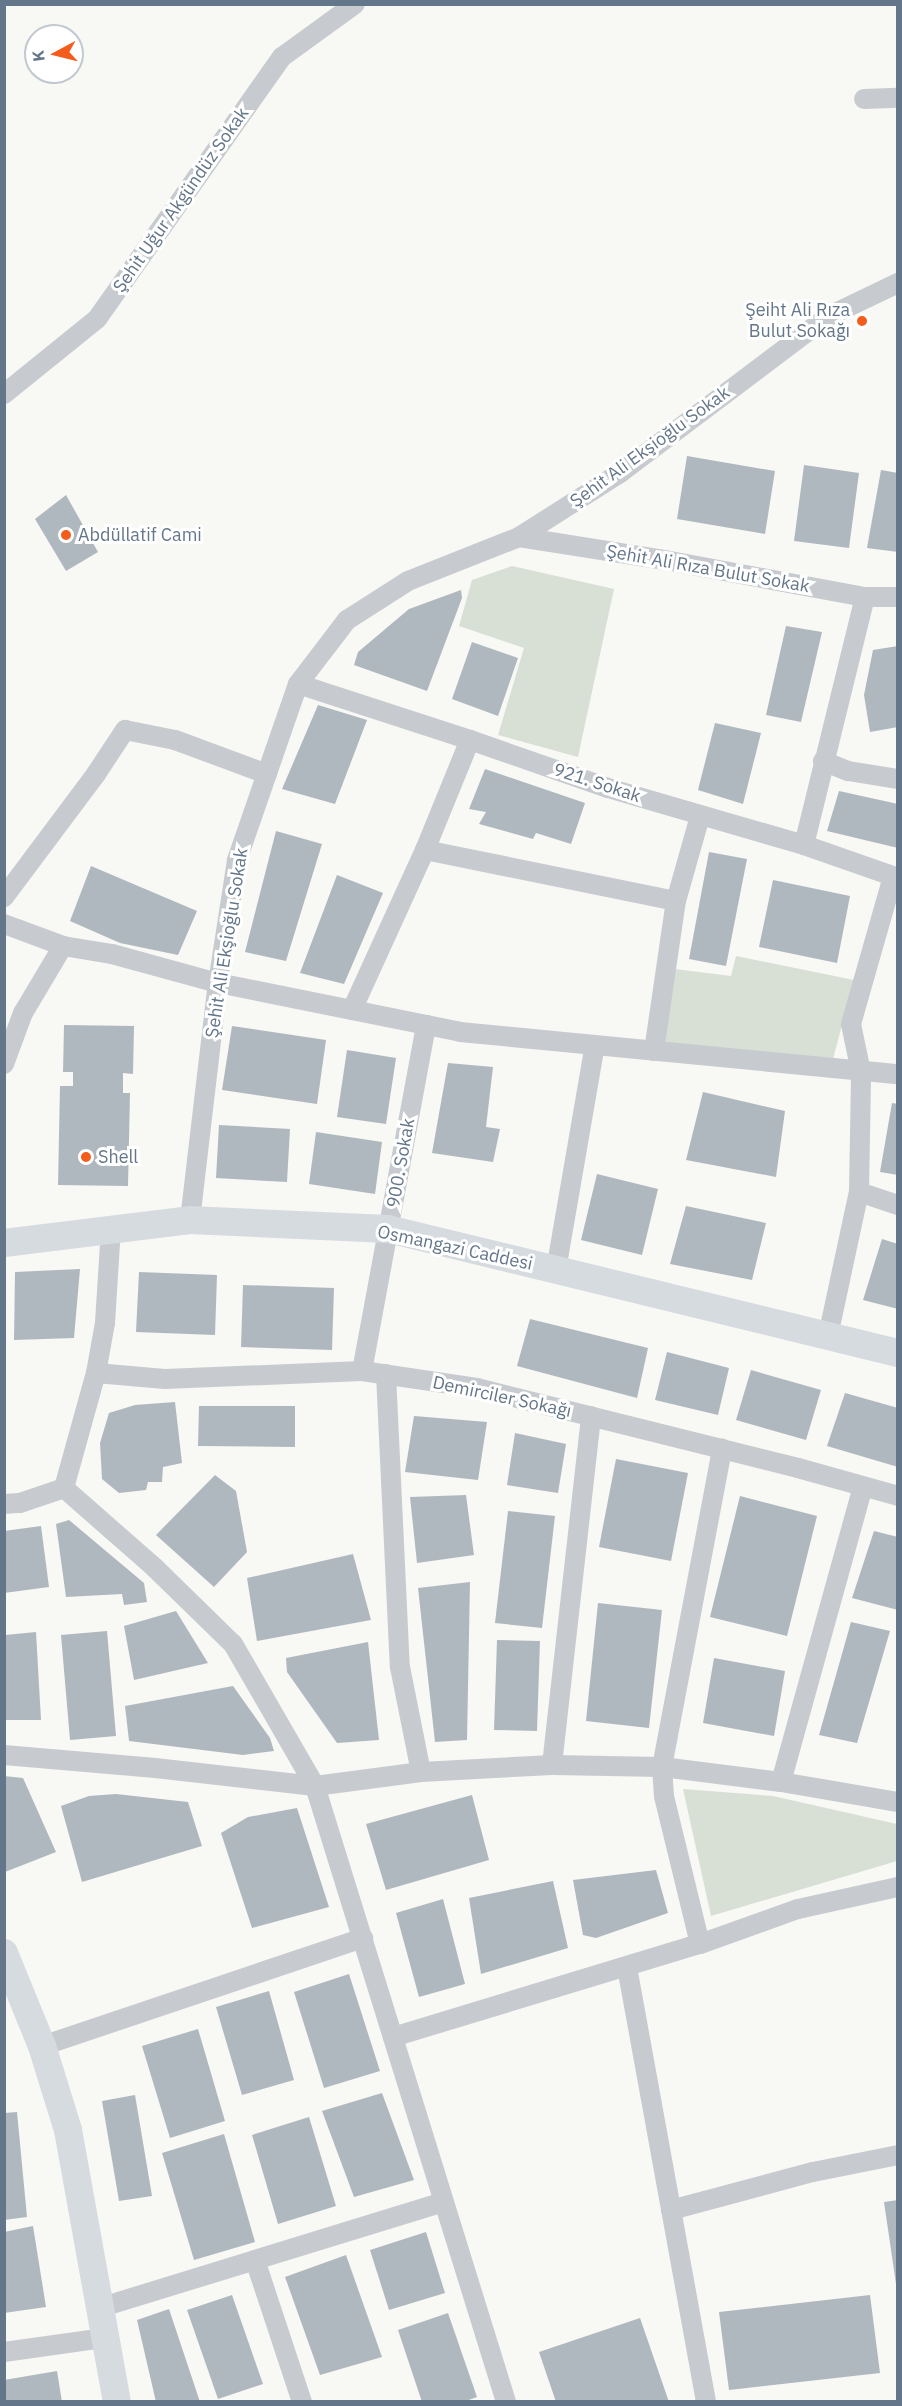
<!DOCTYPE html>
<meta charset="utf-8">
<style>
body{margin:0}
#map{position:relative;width:902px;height:2406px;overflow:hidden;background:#f8f8f5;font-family:"IBM Plex Sans",sans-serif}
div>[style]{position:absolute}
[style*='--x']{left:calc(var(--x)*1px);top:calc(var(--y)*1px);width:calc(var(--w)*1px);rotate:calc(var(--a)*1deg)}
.green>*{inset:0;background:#d8e0d5}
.building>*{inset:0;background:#b0b8bf}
.street>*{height:20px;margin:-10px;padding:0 10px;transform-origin:10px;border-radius:10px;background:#c7cbcf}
.secondary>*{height:28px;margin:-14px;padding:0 14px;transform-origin:14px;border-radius:14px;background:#d6dbe0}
.dots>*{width:16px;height:16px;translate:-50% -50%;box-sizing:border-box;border:3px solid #fff;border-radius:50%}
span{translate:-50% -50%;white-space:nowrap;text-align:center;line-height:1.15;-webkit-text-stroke:6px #fff;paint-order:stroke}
.street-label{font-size:18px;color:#647689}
.poi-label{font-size:18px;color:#647689}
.right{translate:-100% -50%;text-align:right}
.left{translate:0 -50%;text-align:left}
.frame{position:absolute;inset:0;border:6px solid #647689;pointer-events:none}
.north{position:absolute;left:24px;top:24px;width:60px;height:60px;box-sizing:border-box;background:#fff;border:2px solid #c1c8d0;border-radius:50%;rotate:263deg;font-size:16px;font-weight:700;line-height:24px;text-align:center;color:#647689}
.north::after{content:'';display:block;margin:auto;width:21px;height:27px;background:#f35c1a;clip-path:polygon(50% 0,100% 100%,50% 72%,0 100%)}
</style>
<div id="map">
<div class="green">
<i style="clip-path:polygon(512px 566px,614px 589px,578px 757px,498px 735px,524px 648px,459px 626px,472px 580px)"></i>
<i style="clip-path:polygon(736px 956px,854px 980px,833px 1059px,664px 1044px,675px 969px,731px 976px)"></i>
<i style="clip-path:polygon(683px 1789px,773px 1796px,897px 1824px,897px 1861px,711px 1916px)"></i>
</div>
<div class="building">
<i style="clip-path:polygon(687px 456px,775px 471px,765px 534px,677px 519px)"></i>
<i style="clip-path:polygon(804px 465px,859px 473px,849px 548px,794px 541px)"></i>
<i style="clip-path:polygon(881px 470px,898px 473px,898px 552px,867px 548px)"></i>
<i style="clip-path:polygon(66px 495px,98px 552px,66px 571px,35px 519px)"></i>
<i style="clip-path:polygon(461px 590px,462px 598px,427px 691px,354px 665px,358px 652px,409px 609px)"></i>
<i style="clip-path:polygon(786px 626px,822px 632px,801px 722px,766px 715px)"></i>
<i style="clip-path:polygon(472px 642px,518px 658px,498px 716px,452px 699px)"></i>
<i style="clip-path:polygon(898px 646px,898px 727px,870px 732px,864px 695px,873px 650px)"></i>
<i style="clip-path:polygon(318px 705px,367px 720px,335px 804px,282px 789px)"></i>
<i style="clip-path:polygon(715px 723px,761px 733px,743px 804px,698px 790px)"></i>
<i style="clip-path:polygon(485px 769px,585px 803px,571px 844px,536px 833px,533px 839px,479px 824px,486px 812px,469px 809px)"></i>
<i style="clip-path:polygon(839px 791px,898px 804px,898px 848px,827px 831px)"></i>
<i style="clip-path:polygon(276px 831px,322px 844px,286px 961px,245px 952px)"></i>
<i style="clip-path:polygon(709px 852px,747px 859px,726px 966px,689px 959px)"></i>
<i style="clip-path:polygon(91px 866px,197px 911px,178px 955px,120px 943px,70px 921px)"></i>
<i style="clip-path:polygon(337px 875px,383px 893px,344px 984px,300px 973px)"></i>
<i style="clip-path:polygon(773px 880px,850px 896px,837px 963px,759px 947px)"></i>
<i style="clip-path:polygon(64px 1025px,134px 1026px,133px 1074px,123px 1073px,123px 1093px,130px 1093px,128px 1186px,58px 1185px,60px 1086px,73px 1086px,73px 1072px,63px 1072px)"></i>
<i style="clip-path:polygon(232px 1026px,326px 1040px,317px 1104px,222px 1090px)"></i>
<i style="clip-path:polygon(347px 1050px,396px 1058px,386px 1124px,337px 1117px)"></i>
<i style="clip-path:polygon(448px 1063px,493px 1067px,486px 1127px,500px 1129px,493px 1162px,432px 1153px)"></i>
<i style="clip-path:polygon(703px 1092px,785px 1111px,776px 1177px,686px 1160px)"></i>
<i style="clip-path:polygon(892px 1103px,898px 1104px,898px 1175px,880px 1172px)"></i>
<i style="clip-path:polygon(219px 1125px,290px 1129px,287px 1182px,216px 1178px)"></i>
<i style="clip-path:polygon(316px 1132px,382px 1142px,375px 1194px,309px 1184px)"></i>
<i style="clip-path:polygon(597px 1174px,658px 1189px,642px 1255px,581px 1240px)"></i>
<i style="clip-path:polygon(686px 1206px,766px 1223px,752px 1280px,670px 1264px)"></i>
<i style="clip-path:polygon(882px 1239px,898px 1244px,898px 1309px,863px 1300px)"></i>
<i style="clip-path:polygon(80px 1269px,74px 1338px,14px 1340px,15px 1272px)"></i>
<i style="clip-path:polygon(139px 1272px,217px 1275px,215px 1335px,136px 1332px)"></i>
<i style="clip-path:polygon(243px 1285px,334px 1288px,332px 1350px,241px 1347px)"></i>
<i style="clip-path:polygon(530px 1319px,648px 1348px,637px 1398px,517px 1366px)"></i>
<i style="clip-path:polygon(667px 1352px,729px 1368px,718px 1415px,655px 1400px)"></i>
<i style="clip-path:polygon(751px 1370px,821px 1390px,806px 1440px,736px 1420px)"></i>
<i style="clip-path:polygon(845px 1393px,898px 1408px,898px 1467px,827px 1446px)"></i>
<i style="clip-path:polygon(175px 1402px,182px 1463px,163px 1467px,162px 1482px,148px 1482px,146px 1490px,119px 1493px,102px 1479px,100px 1443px,109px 1413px,135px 1405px)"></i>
<i style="clip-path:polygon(199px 1406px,295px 1406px,295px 1447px,198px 1446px)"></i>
<i style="clip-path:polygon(414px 1416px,487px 1422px,478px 1480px,405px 1472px)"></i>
<i style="clip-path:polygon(515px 1433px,566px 1444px,558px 1493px,507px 1485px)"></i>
<i style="clip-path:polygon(616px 1459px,688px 1473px,671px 1561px,599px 1547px)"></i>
<i style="clip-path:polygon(215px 1475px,236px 1491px,247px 1552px,214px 1587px,156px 1535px)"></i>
<i style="clip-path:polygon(466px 1495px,474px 1555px,417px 1563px,410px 1497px)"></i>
<i style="clip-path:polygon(740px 1496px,817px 1516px,787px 1636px,710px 1617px)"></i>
<i style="clip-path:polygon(508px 1511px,555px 1516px,542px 1628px,495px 1623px)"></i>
<i style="clip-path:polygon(69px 1520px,144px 1583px,147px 1602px,124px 1605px,122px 1594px,66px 1597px,56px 1524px)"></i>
<i style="clip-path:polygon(41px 1526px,49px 1587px,4px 1593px,4px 1531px)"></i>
<i style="clip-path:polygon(874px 1531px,898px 1537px,898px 1610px,852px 1598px)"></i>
<i style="clip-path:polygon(353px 1554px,371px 1620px,257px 1641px,247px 1578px)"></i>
<i style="clip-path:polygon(470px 1582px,467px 1740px,435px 1742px,418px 1588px)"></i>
<i style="clip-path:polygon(598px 1603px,662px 1610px,649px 1728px,586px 1721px)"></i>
<i style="clip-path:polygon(176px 1611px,208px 1663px,134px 1680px,124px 1626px)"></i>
<i style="clip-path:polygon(851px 1622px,890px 1631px,857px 1743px,819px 1735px)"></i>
<i style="clip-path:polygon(107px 1631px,116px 1736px,70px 1740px,61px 1635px)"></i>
<i style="clip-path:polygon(36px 1632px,41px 1720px,5px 1720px,5px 1635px)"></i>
<i style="clip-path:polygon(497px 1640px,540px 1641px,537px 1731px,494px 1730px)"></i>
<i style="clip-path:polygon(368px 1642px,379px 1740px,337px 1743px,287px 1672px,286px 1658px)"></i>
<i style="clip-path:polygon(714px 1658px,785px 1671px,774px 1736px,703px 1723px)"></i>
<i style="clip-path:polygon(233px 1686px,270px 1738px,274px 1751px,243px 1755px,129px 1741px,125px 1706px)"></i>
<i style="clip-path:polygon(4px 1776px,23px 1778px,56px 1852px,5px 1872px)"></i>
<i style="clip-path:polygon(116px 1794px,188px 1802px,202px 1846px,82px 1882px,61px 1806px,89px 1796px)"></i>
<i style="clip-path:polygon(472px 1795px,489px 1860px,386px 1890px,366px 1824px)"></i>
<i style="clip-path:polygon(297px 1808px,329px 1907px,252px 1928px,221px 1833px,248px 1817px)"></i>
<i style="clip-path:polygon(656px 1870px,668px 1913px,596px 1938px,583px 1935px,573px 1880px)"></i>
<i style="clip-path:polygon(553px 1881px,568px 1948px,481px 1974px,469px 1898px)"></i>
<i style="clip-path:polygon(443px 1899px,465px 1984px,419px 1997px,396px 1913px)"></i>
<i style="clip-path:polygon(349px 1974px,380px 2071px,324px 2088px,294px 1992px)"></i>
<i style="clip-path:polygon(269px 1991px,294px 2080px,242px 2095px,216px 2007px)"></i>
<i style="clip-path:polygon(198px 2029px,225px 2121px,170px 2138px,142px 2046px)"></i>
<i style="clip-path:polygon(382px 2093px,414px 2180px,354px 2197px,322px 2111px)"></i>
<i style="clip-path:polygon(135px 2095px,152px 2196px,119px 2201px,102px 2101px)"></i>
<i style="clip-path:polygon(17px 2112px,27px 2217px,4px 2220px,4px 2113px)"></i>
<i style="clip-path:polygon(309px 2117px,336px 2206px,278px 2224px,252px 2135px)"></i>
<i style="clip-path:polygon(224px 2134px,255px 2242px,194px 2260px,162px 2153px)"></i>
<i style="clip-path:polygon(898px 2200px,898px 2284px,896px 2284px,884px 2202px)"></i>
<i style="clip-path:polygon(33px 2226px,46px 2307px,4px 2313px,4px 2232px)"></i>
<i style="clip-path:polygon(426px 2232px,445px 2293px,389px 2310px,370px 2250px)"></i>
<i style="clip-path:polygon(346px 2255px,382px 2357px,320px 2375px,285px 2277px)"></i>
<i style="clip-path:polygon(232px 2295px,263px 2384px,218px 2399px,187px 2310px)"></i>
<i style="clip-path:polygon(870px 2295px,880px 2373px,729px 2390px,719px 2312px)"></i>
<i style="clip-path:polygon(169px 2309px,200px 2402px,156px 2402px,137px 2320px)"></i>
<i style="clip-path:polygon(448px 2313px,477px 2397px,463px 2402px,422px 2402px,398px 2330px)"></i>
<i style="clip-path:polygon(640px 2318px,669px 2402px,556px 2402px,539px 2352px)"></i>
<i style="clip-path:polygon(57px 2371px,62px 2402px,4px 2402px,4px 2380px)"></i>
</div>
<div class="street">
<i style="--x:864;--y:99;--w:34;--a:-2"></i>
<i style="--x:4;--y:394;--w:119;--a:-38.9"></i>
<i style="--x:97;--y:319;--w:321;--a:-54.8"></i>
<i style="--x:282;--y:57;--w:90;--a:-36"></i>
<i style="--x:519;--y:537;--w:148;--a:9"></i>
<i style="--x:665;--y:560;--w:203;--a:10.5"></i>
<i style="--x:865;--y:597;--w:33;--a:0"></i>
<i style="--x:298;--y:684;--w:181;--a:18"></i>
<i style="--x:470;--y:740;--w:146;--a:19.2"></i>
<i style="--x:608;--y:788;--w:204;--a:16.2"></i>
<i style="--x:804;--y:845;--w:100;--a:19.3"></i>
<i style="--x:823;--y:761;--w:27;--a:22"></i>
<i style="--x:848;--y:771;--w:51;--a:9.1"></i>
<i style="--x:804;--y:845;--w:255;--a:-76.2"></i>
<i style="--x:425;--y:850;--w:256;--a:11.5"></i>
<i style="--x:4;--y:897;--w:154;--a:-53.2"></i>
<i style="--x:96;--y:774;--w:53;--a:-56.6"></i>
<i style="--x:125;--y:730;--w:51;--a:11.3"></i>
<i style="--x:175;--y:740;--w:98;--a:20.3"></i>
<i style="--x:4;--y:924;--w:63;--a:20.4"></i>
<i style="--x:63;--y:946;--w:50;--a:9.3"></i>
<i style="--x:112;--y:954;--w:110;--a:15.3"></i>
<i style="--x:218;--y:983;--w:247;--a:11.4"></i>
<i style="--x:460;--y:1032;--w:440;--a:5.5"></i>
<i style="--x:352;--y:1010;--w:176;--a:-65.5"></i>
<i style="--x:425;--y:850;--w:119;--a:-67.8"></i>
<i style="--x:654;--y:1051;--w:152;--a:-81.7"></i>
<i style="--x:676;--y:901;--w:88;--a:-74.2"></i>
<i style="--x:4;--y:1064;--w:54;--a:-69.6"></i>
<i style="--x:23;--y:1013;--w:78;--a:-59.2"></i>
<i style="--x:859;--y:1192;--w:41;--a:18.4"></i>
<i style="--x:190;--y:1220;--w:239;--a:-83.3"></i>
<i style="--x:218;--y:983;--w:124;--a:-81.2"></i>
<i style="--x:237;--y:860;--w:186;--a:-70.9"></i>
<i style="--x:298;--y:684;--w:81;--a:-52.6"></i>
<i style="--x:347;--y:620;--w:72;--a:-32.6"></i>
<i style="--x:408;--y:581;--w:119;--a:-21.6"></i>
<i style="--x:519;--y:537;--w:120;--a:-32.4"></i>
<i style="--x:620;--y:473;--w:259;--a:-37"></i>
<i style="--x:827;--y:317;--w:79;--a:-25.6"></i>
<i style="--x:556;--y:1270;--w:228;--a:-80.2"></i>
<i style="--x:828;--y:1336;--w:147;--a:-77.9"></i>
<i style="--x:859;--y:1192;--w:120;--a:-89"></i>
<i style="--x:861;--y:1072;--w:49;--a:-101.8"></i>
<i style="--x:851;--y:1024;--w:153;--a:-74.1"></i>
<i style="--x:362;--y:1371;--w:352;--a:-79.5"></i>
<i style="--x:96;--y:1373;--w:69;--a:5"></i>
<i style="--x:165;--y:1379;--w:197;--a:-2.3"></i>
<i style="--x:362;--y:1371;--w:116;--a:8.4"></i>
<i style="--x:477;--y:1388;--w:331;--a:14"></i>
<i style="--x:798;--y:1468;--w:104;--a:15.6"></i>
<i style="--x:386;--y:1374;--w:293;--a:87.3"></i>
<i style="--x:400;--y:1667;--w:107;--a:78.7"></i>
<i style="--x:64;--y:1488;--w:121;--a:41.3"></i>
<i style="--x:155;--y:1568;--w:109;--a:44.3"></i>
<i style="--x:233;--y:1644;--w:164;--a:60"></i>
<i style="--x:315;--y:1786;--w:645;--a:72.77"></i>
<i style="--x:4;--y:1504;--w:16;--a:-4"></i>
<i style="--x:20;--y:1503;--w:46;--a:-18.8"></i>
<i style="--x:64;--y:1488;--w:119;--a:-74.5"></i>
<i style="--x:96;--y:1373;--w:51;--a:-79.8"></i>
<i style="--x:105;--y:1323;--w:95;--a:-86.4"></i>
<i style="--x:4;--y:1755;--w:152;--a:4.9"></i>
<i style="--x:155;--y:1768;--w:161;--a:6.4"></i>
<i style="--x:315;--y:1786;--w:107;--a:-7.5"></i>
<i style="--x:421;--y:1772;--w:131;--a:-3.1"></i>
<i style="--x:552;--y:1765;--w:110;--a:1"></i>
<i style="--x:662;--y:1767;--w:120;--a:7.2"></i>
<i style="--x:781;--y:1782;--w:119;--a:9.7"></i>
<i style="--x:552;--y:1765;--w:351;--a:-83.6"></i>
<i style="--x:781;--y:1782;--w:306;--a:-74.5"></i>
<i style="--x:700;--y:1944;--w:152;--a:-103.7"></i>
<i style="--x:664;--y:1796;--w:29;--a:-94"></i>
<i style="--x:662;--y:1767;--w:324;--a:-79.3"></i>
<i style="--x:627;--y:1967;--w:442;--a:79.7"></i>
<i style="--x:393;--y:2037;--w:321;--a:-16.9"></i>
<i style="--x:700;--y:1944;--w:104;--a:-19.7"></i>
<i style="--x:798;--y:1909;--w:102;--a:-12.4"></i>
<i style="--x:42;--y:2046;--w:339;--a:-18.6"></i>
<i style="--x:671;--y:2210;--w:147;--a:-15"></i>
<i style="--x:813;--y:2172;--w:87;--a:-11.3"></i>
<i style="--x:255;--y:2260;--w:150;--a:71.7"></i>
<i style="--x:99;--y:2308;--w:360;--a:-17.1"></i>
<i style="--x:4;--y:2352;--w:100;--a:-8"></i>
</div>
<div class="secondary">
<i style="--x:4;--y:1243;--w:187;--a:-7"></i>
<i style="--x:190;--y:1220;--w:198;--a:2.6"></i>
<i style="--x:388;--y:1229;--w:525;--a:13.67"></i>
<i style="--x:4;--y:1953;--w:100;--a:67.8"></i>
<i style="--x:42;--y:2046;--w:88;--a:72.8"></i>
<i style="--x:68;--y:2130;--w:276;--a:79.8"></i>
</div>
<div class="dots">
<i style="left:862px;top:321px;background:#f35c1a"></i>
<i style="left:66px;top:535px;background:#f35c1a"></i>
<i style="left:86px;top:1157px;background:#f35c1a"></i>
</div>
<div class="street-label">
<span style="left:181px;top:200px;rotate:-55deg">Şehit Uğur Akgündüz Sokak</span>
<span style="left:650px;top:447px;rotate:-36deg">Şehit Ali Ekşioğlu Sokak</span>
<span style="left:708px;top:569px;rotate:10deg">Şehit Ali Rıza Bulut Sokak</span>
<span style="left:597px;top:783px;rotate:18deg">921. Sokak</span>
<span style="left:227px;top:943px;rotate:-81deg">Şehit Ali Ekşioğlu Sokak</span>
<span style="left:401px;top:1163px;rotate:-80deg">900. Sokak</span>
<span style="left:455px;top:1248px;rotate:12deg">Osmangazi Caddesi</span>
<span style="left:502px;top:1397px;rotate:12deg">Demirciler Sokağı</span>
</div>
<div class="poi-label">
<span class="right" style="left:850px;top:321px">Şeiht Ali Rıza<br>Bulut Sokağı</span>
<span class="left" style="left:78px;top:535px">Abdüllatif Cami</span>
<span class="left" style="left:98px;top:1157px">Shell</span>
</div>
<div class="frame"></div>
<div class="north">K</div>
</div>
